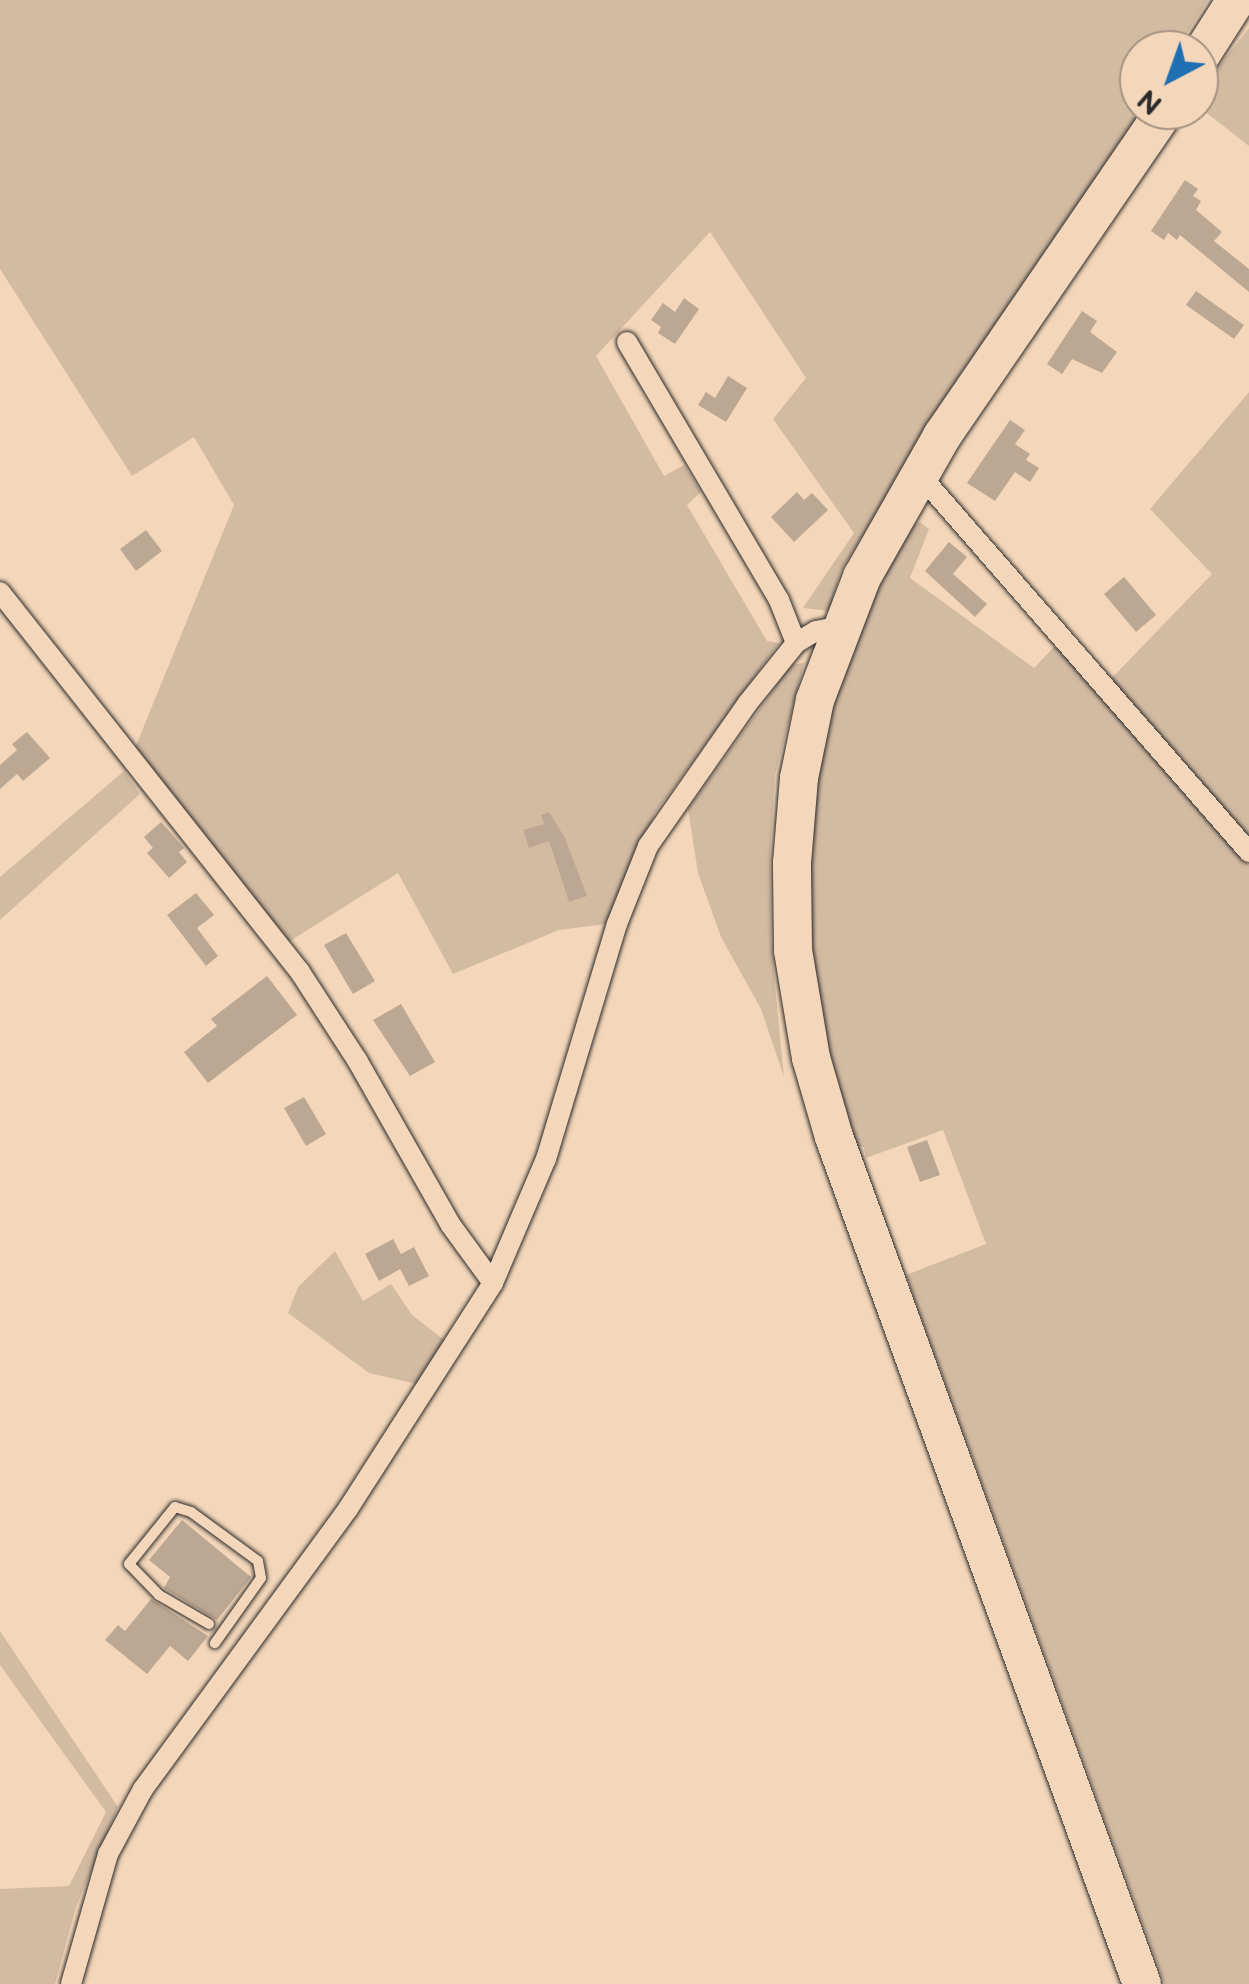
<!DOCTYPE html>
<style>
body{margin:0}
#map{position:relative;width:1249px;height:1984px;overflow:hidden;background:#f4d7ba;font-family:"Balsamiq Sans",sans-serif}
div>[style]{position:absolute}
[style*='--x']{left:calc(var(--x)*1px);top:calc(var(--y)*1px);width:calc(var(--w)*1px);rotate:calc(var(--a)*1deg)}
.green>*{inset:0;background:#d3bba2}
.building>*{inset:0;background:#bca792}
.roads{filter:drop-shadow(0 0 2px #2b2b2b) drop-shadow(0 0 2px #2b2b2b)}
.lane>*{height:10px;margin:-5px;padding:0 5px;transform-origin:5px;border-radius:5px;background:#f4d7ba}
.street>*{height:20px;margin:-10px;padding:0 10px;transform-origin:10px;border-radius:10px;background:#f4d7ba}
.highway>*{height:38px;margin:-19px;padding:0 19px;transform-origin:19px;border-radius:19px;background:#f4d7ba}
span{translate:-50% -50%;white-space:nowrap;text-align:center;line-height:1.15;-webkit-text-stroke:8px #f4d7ba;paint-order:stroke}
.north{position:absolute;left:1119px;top:30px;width:100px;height:100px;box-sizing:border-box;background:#f4d7ba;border:2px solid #a49281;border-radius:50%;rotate:221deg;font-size:28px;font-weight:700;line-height:40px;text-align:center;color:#2b2b2b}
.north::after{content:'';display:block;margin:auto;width:35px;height:45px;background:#1f6fb2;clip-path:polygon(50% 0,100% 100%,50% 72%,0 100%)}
</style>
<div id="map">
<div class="green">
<i style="clip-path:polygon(0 0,1208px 0,1176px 50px,1139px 50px,1142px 110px,877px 512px,840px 572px,830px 611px,803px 608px,854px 533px,773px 419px,806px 378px,710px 232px,596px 356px,664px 476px,684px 465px,701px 492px,687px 505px,767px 641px,779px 643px,655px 813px,606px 924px,559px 930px,453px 974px,398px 873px,282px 946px,133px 753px,234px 505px,194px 437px,132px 476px,0 269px)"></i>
<i style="clip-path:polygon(1249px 28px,1249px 146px,1199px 107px,1199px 92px)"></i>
<i style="clip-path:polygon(1249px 392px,1249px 838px,1111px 679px,1212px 574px,1150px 509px)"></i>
<i style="clip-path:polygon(920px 522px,929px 529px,910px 578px,1034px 668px,1058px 643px,1249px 866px,1249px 1984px,1165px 1984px,906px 1275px,986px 1244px,943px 1130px,866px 1158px,864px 1147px,854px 1146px,829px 1055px,815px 977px,809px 898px,814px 786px,826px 715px,869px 601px,910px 527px)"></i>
<i style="clip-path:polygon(804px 663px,775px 775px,770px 857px,771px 944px,784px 1077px,761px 1009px,721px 937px,698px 873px,688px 809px,791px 665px)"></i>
<i style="clip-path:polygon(124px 771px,140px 794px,0 920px,0 877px)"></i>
<i style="clip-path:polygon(335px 1251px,363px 1301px,391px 1284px,412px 1315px,448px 1343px,417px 1384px,369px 1373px,288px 1313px,298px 1287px)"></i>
<i style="clip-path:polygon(0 1631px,118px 1807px,76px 1907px,55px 1984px,0 1984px,0 1889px,69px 1886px,106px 1812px,0 1665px)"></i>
</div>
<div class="building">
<i style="clip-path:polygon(1185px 180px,1198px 189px,1193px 196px,1201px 201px,1196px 210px,1222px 232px,1214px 241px,1249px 269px,1249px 292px,1180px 235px,1177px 240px,1168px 233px,1164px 240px,1151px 231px)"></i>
<i style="clip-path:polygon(1196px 291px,1244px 325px,1234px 339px,1186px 305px)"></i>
<i style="clip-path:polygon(684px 298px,699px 309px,675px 344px,658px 333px,661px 327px,651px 320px,663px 303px,675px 312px)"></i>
<i style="clip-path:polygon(1082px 311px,1097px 321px,1090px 332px,1117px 352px,1102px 373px,1072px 359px,1062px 374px,1047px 364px)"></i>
<i style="clip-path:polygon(728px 376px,747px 388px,726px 422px,698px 405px,706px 392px,715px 398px)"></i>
<i style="clip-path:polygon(1010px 420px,1025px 430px,1015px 444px,1030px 454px,1026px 460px,1039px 468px,1030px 482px,1015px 472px,995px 501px,967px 483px)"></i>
<i style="clip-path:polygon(797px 492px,804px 500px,812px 493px,828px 510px,794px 542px,771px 517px)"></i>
<i style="clip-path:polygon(146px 530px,162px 551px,136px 571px,120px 549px)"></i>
<i style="clip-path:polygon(949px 542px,967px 557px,953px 574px,987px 604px,975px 617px,925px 571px)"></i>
<i style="clip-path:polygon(1124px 577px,1156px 615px,1136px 632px,1104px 594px)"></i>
<i style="clip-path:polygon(27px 732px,50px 758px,23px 781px,17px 774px,0 789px,0 765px,17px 750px,12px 744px)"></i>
<i style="clip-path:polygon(549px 812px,565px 838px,587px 896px,569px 902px,549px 841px,529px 848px,523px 830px,544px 824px,541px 815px)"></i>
<i style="clip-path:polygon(161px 822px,184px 848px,179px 852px,187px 862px,169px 878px,147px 853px,153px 848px,144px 837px)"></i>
<i style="clip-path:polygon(196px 893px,214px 915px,197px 928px,218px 956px,206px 966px,167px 915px)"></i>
<i style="clip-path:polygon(346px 933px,375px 981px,353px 994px,324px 945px)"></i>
<i style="clip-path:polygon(267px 976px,297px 1015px,208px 1083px,184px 1052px,217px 1026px,211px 1019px)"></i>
<i style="clip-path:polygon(401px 1004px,435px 1062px,410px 1076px,373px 1020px)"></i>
<i style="clip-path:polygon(304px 1097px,326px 1134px,306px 1146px,284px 1108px)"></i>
<i style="clip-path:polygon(927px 1140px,940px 1175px,920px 1182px,907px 1147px)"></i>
<i style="clip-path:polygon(393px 1239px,401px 1254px,414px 1247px,429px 1276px,409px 1286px,400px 1269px,379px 1281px,365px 1254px)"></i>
<i style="clip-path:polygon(182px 1520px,251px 1577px,217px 1620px,164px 1588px,170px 1577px,149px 1560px)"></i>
<i style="clip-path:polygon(151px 1599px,208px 1636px,188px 1661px,170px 1646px,147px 1674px,105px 1640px,118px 1625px,125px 1631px)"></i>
</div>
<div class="roads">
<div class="lane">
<i style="--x:209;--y:1624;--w:58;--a:-149.9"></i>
<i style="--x:159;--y:1595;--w:43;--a:-134.1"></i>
<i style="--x:129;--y:1564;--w:73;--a:-51.1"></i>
<i style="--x:175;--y:1507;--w:17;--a:17"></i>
<i style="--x:191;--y:1512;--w:83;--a:36.2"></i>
<i style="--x:258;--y:1561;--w:17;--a:80"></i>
<i style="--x:261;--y:1578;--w:80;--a:125.3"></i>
</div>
<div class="street">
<i style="--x:627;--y:342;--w:299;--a:59.5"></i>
<i style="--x:779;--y:600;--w:46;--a:68.4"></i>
<i style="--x:919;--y:474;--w:502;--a:48.88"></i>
<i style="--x:0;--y:592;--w:484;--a:51.7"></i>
<i style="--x:300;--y:972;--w:105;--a:57.1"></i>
<i style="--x:357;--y:1060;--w:189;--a:60.4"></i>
<i style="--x:450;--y:1224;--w:73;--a:53.9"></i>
<i style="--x:493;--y:1283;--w:269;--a:122.7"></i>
<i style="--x:348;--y:1509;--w:347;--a:126.2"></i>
<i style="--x:143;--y:1789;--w:74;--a:118.3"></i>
<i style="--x:108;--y:1854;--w:135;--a:105.9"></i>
<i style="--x:493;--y:1283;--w:135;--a:-66.9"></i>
<i style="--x:546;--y:1159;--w:245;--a:-73.2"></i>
<i style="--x:617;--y:924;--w:84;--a:-68.3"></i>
<i style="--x:648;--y:846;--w:173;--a:-55.1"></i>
<i style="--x:747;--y:704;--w:78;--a:-51.2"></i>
<i style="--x:796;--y:643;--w:23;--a:-31"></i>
<i style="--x:816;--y:631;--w:25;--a:-11"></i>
</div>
<div class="highway">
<i style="--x:1199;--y:58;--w:69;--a:-57.5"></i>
<i style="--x:1142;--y:1984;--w:901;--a:-109.98"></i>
<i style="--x:834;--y:1137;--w:82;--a:-106.2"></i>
<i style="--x:811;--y:1058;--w:109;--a:-99.5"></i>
<i style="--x:793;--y:950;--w:87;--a:-90.7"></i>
<i style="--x:792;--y:863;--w:85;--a:-85.3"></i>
<i style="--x:799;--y:778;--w:80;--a:-78.4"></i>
<i style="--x:815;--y:700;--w:132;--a:-69.1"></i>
<i style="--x:862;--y:577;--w:162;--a:-60.4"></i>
<i style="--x:942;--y:436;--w:395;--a:-55.6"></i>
</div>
</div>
<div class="north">N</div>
</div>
